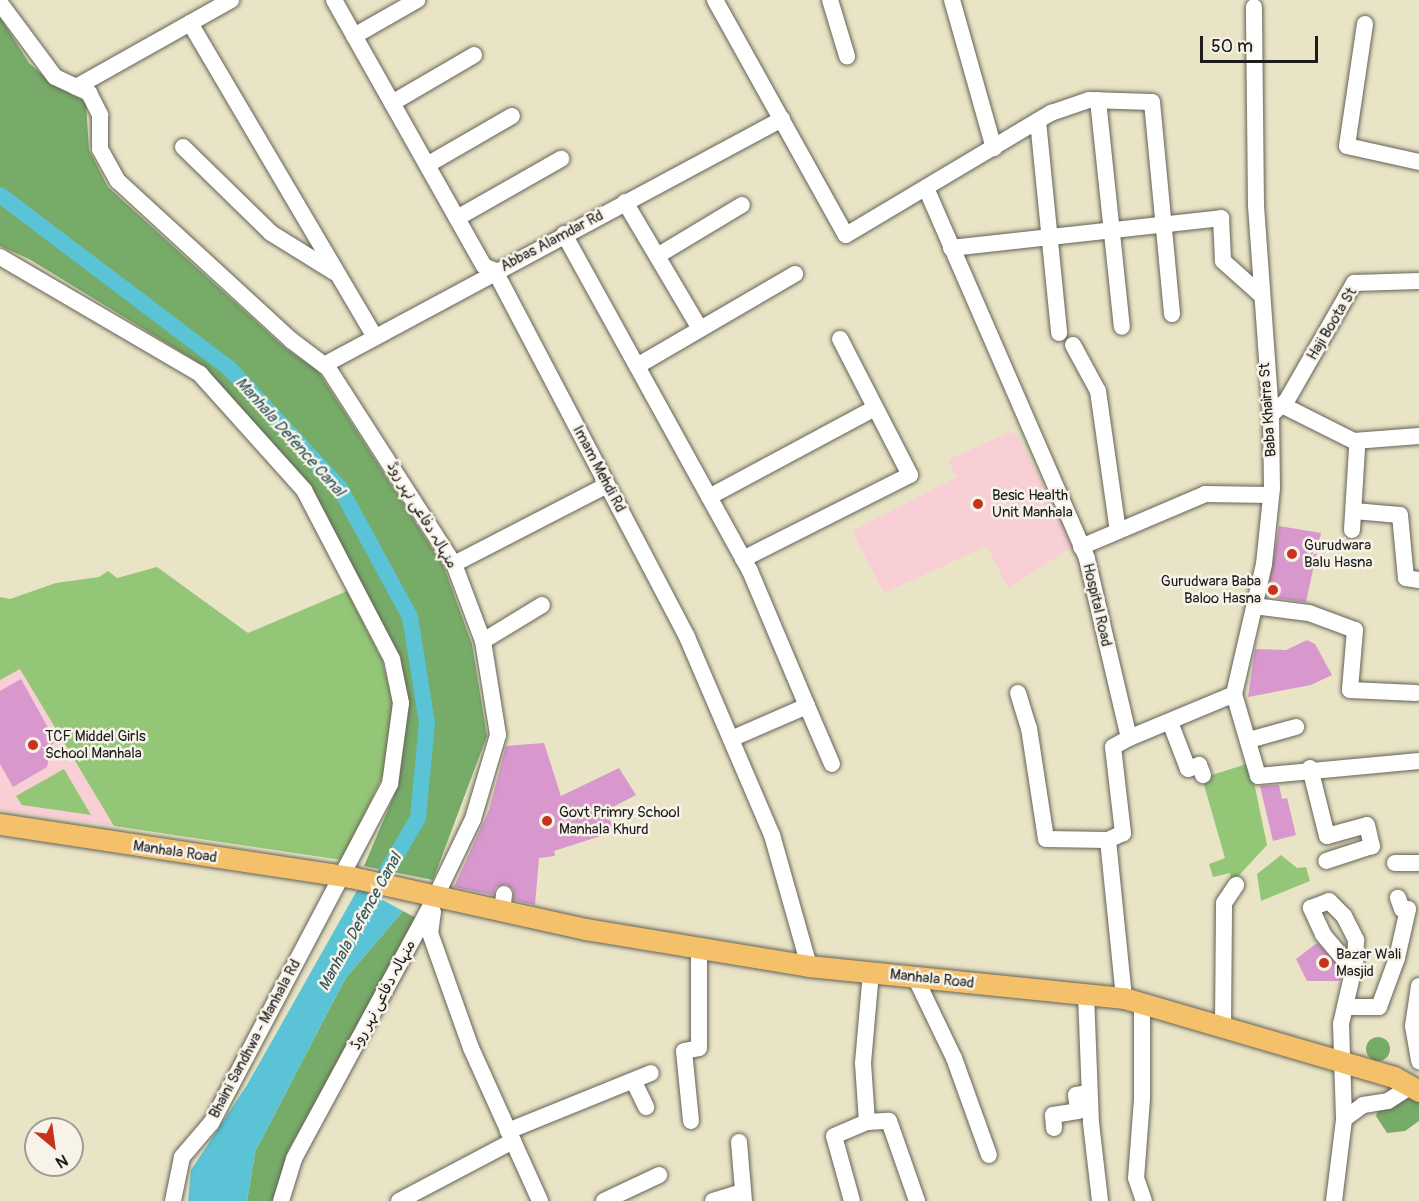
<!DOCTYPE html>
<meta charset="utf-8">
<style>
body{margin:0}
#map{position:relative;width:1419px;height:1201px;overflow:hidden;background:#eae4c6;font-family:Pangolin,"Playpen Sans Arabic",sans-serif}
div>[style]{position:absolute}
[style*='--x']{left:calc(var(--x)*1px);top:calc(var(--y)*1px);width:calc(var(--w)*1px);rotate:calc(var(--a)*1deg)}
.built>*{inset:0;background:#f7cfd4}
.green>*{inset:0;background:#94c677}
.forest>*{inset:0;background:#77ab68}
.round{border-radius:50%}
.water>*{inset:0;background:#5ac3d6}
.canal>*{height:16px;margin:-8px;padding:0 8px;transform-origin:8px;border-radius:8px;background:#5ac3d6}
.building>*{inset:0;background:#d898ce}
.roads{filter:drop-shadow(0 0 2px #646258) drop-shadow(0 0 2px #646258)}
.minor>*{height:16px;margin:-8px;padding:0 8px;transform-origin:8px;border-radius:8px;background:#fff}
.major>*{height:21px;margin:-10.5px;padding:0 10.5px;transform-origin:10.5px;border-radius:10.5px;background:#f4c16a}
.dots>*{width:16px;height:16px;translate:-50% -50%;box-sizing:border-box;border:3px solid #f7f3e8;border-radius:50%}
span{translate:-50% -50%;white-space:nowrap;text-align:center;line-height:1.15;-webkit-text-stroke:5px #f7f3e8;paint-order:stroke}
.street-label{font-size:15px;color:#1c1c1c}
.poi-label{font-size:15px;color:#1c1c1c}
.left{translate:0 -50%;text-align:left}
.right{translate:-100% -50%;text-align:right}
.water-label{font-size:16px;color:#32565d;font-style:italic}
.north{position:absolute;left:24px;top:1117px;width:60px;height:60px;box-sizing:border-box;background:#f7f3e8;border:2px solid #9f9d96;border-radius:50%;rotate:151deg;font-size:16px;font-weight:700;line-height:24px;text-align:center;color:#1c1c1c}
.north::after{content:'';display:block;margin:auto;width:21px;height:27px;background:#c8321e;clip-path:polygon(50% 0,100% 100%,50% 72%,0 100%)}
.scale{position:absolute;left:1200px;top:36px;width:118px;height:27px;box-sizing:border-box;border:3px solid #1c1c1c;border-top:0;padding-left:8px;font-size:18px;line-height:21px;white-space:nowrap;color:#1c1c1c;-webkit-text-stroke:4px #f7f3e8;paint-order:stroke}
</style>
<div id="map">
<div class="built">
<i style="clip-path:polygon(1010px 432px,1018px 436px,1074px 546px,1008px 588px,987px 546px,884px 593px,852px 531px,957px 477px,948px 460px)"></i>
<i style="clip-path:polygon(20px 668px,114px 826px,0 810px,0 680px)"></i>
</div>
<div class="green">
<i style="clip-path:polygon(157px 567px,248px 633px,347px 591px,382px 660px,393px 703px,389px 763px,342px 860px,114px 826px,20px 669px,0 680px,0 597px,10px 599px,56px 583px,99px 577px,108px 571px,117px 578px)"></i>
<i style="clip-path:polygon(1250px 763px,1267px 845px,1231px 884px,1230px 873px,1213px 877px,1209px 864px,1225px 858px,1202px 778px)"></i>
<i style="clip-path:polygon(64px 769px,91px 815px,22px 805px,16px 796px)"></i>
<i style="clip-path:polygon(1281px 855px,1297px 868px,1306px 867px,1310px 881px,1261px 901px,1257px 874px)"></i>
</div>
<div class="forest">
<i style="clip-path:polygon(0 17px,29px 63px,54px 85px,86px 102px,89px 150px,108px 187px,285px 348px,318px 371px,444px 567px,472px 644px,487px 736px,433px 880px,364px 866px,398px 786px,409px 707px,400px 656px,306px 482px,204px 366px,29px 259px,0 246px)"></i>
<i style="clip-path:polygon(403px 911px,418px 919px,288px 1151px,273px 1201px,247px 1201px,255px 1152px,345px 979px)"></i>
<i class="round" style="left:1366px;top:1037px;width:24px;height:24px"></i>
<i style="clip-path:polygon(1393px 1087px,1419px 1099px,1419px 1121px,1405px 1131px,1387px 1133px,1376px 1116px,1385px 1093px)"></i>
</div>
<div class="water">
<i style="clip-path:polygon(359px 887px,403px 911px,345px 979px,255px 1152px,247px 1201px,188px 1201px,191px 1170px,247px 1085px)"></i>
</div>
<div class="canal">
<i style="--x:0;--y:195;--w:288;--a:37.1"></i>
<i style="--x:230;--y:369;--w:162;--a:47.3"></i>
<i style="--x:340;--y:488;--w:147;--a:61.5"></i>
<i style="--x:410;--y:617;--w:107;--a:80.9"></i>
<i style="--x:427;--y:723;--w:95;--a:95.4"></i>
<i style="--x:418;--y:818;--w:111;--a:120.3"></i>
</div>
<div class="building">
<i style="clip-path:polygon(1279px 526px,1321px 533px,1306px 602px,1267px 597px)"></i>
<i style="clip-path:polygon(1307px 640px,1315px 644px,1332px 675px,1311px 685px,1248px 697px,1255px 649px,1286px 650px)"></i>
<i style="clip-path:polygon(21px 679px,56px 742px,52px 744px,47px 767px,13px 787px,0 764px,0 691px)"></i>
<i style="clip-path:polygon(544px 743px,561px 796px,619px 768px,636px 795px,605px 811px,616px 831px,554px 851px,555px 856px,539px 858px,535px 905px,514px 900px,513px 889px,506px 884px,496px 887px,493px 895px,454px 887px,489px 810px,506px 746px)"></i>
<i style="clip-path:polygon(1279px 785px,1282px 799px,1287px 798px,1296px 835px,1273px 841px,1260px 786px)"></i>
<i style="clip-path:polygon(1317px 943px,1343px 969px,1340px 981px,1307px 981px,1296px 959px)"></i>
</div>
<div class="roads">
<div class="minor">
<i style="--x:334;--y:0;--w:305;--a:60.6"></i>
<i style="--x:484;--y:266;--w:12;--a:24"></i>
<i style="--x:495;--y:271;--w:413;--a:62.3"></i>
<i style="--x:687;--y:637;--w:215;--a:66.8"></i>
<i style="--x:772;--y:835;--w:136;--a:74.2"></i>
<i style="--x:715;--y:0;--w:269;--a:60.9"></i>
<i style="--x:846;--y:235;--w:239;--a:-30.8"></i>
<i style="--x:1051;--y:113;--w:40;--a:-18.9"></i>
<i style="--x:1089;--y:100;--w:63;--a:1.8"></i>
<i style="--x:1152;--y:102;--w:213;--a:84.6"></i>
<i style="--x:830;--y:0;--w:59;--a:73.1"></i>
<i style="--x:952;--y:0;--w:154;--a:74.2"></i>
<i style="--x:0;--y:3;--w:92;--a:53.4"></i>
<i style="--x:55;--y:77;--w:38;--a:25"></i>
<i style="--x:89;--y:93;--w:25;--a:63"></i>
<i style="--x:100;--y:115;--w:34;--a:90"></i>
<i style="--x:100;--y:149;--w:37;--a:61"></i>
<i style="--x:118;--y:181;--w:235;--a:42.6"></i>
<i style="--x:291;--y:340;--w:46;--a:37.1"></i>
<i style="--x:328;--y:368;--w:233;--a:57.3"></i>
<i style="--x:454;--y:564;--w:82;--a:69.4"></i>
<i style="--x:483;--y:641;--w:95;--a:80.9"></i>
<i style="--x:498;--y:735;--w:88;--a:106.6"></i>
<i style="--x:473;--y:819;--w:85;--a:115.7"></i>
<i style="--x:436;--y:896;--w:299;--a:118.4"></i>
<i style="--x:294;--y:1159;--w:44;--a:107.2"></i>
<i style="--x:190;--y:23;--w:364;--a:59.5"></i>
<i style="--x:1365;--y:24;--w:123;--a:98.4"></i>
<i style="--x:1347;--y:146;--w:74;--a:12.5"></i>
<i style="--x:354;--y:36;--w:73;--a:-29.7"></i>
<i style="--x:76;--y:87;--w:178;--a:-29.3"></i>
<i style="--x:1098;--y:100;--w:228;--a:84"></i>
<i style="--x:392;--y:103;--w:95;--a:-30.3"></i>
<i style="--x:1038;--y:121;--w:213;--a:84.3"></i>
<i style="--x:183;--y:147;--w:123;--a:44.3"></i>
<i style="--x:271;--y:233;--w:74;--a:31.8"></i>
<i style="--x:427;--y:165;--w:98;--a:-30"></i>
<i style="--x:926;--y:188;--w:404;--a:66.5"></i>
<i style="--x:1087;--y:559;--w:184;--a:76.8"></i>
<i style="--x:1129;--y:738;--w:18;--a:151"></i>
<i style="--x:1113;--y:747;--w:87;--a:83.4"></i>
<i style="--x:1123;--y:833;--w:17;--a:155"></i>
<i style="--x:1108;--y:840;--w:159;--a:84.2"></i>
<i style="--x:625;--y:202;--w:147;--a:59.4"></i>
<i style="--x:457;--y:218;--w:120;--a:-29.6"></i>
<i style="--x:564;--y:234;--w:385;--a:61.1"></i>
<i style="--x:750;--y:571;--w:147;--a:67.1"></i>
<i style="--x:951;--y:248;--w:272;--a:-6.3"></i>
<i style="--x:1221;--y:218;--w:43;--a:87.3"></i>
<i style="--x:1223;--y:261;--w:51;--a:41.8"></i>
<i style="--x:657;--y:256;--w:99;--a:-31"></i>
<i style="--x:0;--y:257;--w:232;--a:30.3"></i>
<i style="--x:200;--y:374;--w:156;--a:48.1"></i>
<i style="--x:304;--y:490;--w:191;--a:62.5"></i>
<i style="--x:392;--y:659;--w:45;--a:78.4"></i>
<i style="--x:401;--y:703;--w:82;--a:97.7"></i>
<i style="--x:390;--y:784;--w:383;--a:117.8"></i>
<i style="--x:211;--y:1123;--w:45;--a:130.5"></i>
<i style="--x:182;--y:1157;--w:45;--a:101.6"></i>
<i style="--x:1073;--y:345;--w:52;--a:61.5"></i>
<i style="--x:1098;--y:391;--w:141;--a:81.9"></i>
<i style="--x:324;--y:365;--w:520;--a:-28.24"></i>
<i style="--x:637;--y:366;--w:183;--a:-30.2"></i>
<i style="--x:1282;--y:405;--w:80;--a:26.6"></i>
<i style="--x:1354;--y:441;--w:65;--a:-4.4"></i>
<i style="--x:1271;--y:415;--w:22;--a:-43"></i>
<i style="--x:1287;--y:400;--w:135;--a:-60.2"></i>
<i style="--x:1354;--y:283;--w:65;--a:-1.8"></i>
<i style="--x:709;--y:497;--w:188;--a:-28.2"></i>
<i style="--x:1354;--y:511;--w:46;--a:5"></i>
<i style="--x:1400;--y:515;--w:63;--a:84.6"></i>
<i style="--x:1406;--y:578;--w:13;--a:9"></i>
<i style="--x:1352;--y:530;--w:82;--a:-86.5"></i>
<i style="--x:1081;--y:547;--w:135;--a:-23.1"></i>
<i style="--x:1205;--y:494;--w:66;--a:0.9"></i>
<i style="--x:743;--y:559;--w:187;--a:-26.7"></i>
<i style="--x:910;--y:475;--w:153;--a:-117.2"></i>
<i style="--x:454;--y:564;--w:172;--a:-27.3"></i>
<i style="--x:1254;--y:606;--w:55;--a:7.3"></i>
<i style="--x:1309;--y:613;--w:49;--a:20.3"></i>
<i style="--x:1355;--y:630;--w:60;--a:94.8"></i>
<i style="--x:1350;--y:690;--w:66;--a:2.6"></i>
<i style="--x:483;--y:641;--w:69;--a:-31.4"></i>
<i style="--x:1018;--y:693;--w:37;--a:73"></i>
<i style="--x:1029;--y:728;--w:112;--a:81.3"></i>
<i style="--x:1046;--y:839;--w:62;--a:0.9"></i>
<i style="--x:1234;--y:694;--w:85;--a:73.7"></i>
<i style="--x:1258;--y:776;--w:162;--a:-5.3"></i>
<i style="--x:1170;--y:722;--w:50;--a:69"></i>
<i style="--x:1188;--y:769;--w:12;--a:-20"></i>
<i style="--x:1199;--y:765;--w:11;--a:68"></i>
<i style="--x:1129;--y:738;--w:114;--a:-22.7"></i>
<i style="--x:1234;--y:694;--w:133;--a:-77"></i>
<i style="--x:1264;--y:564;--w:76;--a:-84"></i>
<i style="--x:1272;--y:488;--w:73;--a:-90.8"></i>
<i style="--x:1271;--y:415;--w:210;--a:-94.1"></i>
<i style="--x:1256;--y:206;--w:199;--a:-90.6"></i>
<i style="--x:731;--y:739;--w:83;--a:-23.5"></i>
<i style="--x:807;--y:706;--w:63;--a:66.7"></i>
<i style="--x:1249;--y:740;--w:49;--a:-15.5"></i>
<i style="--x:1310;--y:768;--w:70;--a:76"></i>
<i style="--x:1327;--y:836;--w:41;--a:-15.4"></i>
<i style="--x:1367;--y:825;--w:22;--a:77"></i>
<i style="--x:1372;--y:846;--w:48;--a:161.9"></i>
<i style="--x:1395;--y:863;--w:24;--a:0"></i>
<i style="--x:502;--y:911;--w:17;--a:-83"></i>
<i style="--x:433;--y:912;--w:21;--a:98"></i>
<i style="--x:430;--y:933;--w:122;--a:70.4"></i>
<i style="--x:471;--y:1048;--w:168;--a:65.7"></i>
<i style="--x:915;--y:977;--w:90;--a:64.3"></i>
<i style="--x:954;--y:1058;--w:103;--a:70.2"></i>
<i style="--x:1419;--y:986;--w:40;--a:98.5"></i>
<i style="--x:1413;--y:1026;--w:36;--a:80"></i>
<i style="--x:1086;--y:994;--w:129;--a:87.8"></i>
<i style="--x:1091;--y:1123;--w:79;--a:83.4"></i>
<i style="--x:1142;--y:1002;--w:97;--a:90"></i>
<i style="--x:1142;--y:1099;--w:79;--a:94.3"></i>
<i style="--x:1136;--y:1178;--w:24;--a:71"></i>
<i style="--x:1345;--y:1007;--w:34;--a:0"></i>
<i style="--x:1379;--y:1007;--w:52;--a:-69.8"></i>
<i style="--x:1397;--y:958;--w:50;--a:-77.3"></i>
<i style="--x:1408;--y:909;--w:6;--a:180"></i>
<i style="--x:1402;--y:909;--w:12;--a:-110"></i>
<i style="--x:1223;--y:1025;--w:122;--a:-89.5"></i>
<i style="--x:1224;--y:903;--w:22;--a:-56"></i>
<i style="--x:634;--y:1082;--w:28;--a:64"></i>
<i style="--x:1344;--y:1119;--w:24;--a:-36"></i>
<i style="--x:1363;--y:1105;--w:25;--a:-9"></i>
<i style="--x:1388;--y:1101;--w:27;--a:-33"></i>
<i style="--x:691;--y:1121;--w:70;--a:-95.7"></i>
<i style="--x:684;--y:1051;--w:15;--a:-11"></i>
<i style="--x:699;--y:1048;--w:100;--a:-90"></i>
<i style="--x:867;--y:1122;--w:22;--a:-3"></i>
<i style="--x:889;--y:1121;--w:85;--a:70.7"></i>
<i style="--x:1054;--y:1128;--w:13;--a:-94"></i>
<i style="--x:1053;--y:1115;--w:25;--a:-9"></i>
<i style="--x:1078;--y:1111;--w:16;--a:-97"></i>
<i style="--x:1076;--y:1095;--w:13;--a:-9"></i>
<i style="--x:508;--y:1131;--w:154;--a:-22.1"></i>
<i style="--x:739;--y:1142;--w:59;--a:85.2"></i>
<i style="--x:399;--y:1201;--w:129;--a:-27.8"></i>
<i style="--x:604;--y:1201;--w:61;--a:-25.3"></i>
<i style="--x:713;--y:1201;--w:30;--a:-17"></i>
<i style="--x:852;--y:1201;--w:67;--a:-105.5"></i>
<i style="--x:834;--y:1136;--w:36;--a:-23"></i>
<i style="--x:867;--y:1122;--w:59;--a:-93.9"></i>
<i style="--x:863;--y:1063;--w:91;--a:-85"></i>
<i style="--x:1334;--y:1201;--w:83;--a:-83"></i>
<i style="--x:1344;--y:1119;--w:95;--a:-91.8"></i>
<i style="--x:1341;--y:1024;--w:63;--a:-77.1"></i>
<i style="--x:1355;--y:963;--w:14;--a:-155"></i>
<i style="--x:1342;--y:957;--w:30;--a:-130"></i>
<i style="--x:1323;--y:934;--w:29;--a:-115"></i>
<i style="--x:1311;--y:908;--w:19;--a:-21"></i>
<i style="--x:1329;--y:901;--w:21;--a:45"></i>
<i style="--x:1344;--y:916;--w:27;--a:63"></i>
<i style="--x:1356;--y:940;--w:23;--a:92"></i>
</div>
<div class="major">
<i style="--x:0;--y:824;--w:355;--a:8.6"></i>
<i style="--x:351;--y:877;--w:241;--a:12.5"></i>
<i style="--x:586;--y:929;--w:226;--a:9.4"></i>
<i style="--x:809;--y:966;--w:317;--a:5.8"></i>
<i style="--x:1124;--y:998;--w:281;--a:16.3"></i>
<i style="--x:1394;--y:1077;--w:29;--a:29"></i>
</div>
</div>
<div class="dots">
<i style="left:978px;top:504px;background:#c8321e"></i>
<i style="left:1292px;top:554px;background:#c8321e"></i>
<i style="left:1273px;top:590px;background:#c8321e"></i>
<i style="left:33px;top:745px;background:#c8321e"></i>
<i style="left:547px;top:821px;background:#c8321e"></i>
<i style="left:1324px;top:963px;background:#c8321e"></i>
</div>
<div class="street-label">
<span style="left:552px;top:241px;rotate:-28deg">Abbas Alamdar Rd</span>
<span style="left:1332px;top:324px;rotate:-59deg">Haji Boota St</span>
<span style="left:1268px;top:410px;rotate:-94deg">Baba Khairra St</span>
<span style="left:599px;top:469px;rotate:62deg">Imam Mehdi Rd</span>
<span style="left:422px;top:515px;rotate:59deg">منہالہ دفاعی نہر روڈ</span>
<span style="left:1097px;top:605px;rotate:77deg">Hospital Road</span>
<span style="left:175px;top:852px;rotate:8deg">Manhala Road</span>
<span style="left:932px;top:979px;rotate:6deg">Manhala Road</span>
<span style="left:383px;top:995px;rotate:-62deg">منہالہ دفاعی نہر روڈ</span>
<span style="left:255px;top:1039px;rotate:-62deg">Bhaini Sandhwa - Manhala Rd</span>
</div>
<div class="poi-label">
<span class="left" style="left:992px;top:504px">Besic Health<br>Unit Manhala</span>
<span class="left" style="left:1304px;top:554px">Gurudwara<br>Balu Hasna</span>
<span class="right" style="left:1261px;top:590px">Gurudwara Baba<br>Baloo Hasna</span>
<span class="left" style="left:45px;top:745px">TCF Middel Girls<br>School Manhala</span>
<span class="left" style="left:559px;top:821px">Govt Primry School<br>Manhala Khurd</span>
<span class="left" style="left:1336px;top:963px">Bazar Wali<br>Masjid</span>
</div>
<div class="water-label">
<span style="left:290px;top:437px;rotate:48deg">Manhala Defence Canal</span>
<span style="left:360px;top:922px;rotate:-61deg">Manhala Defence Canal</span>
</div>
<div class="north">N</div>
<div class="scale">50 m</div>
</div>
